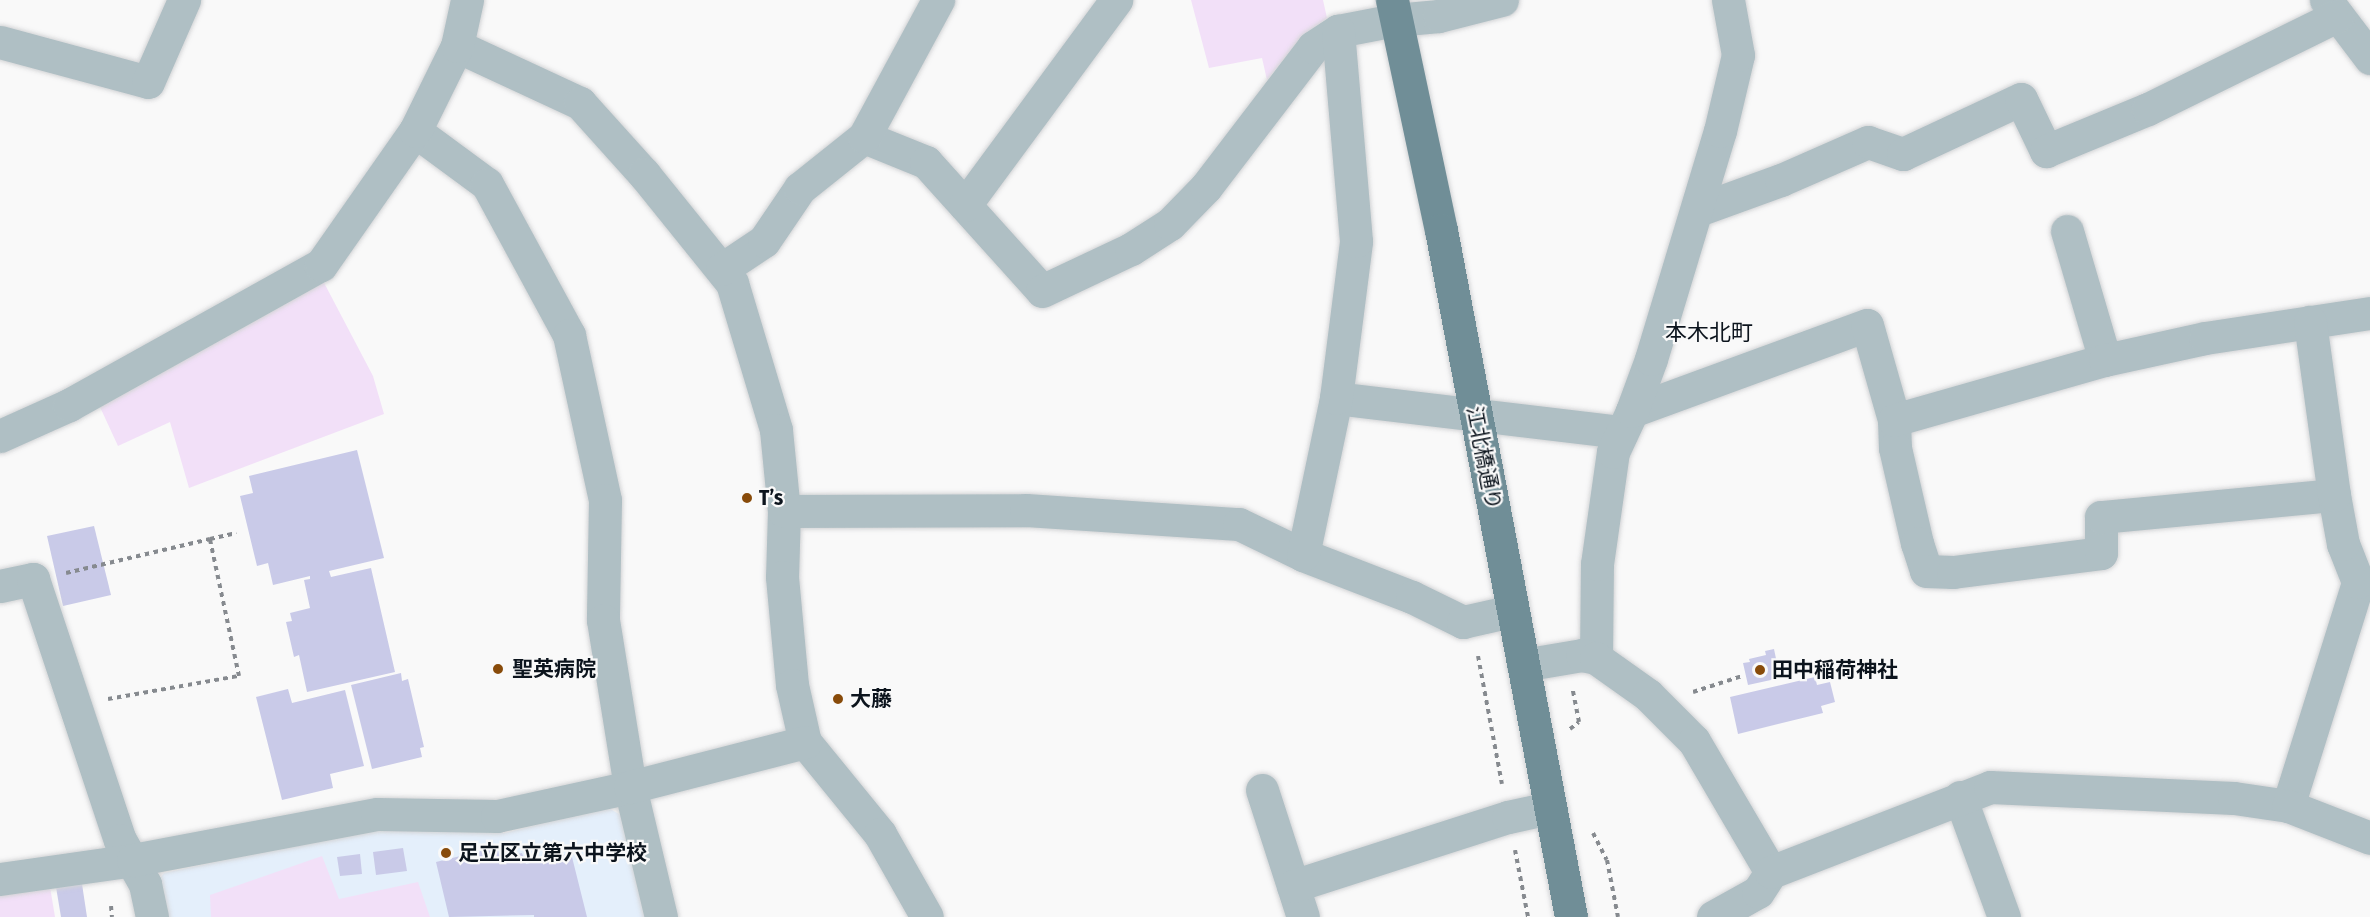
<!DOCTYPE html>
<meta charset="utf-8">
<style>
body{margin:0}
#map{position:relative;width:2370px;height:917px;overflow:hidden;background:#f9f9f9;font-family:"Fira Sans Condensed","Noto Sans JP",sans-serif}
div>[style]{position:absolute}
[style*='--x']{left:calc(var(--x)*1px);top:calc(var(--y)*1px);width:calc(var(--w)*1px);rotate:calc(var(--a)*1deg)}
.built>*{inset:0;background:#e4effb}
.green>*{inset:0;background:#f2e0f8}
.building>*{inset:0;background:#c9cae8}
.path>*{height:4px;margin-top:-2px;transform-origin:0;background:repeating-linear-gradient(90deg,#868a8f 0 4.5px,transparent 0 9px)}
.roads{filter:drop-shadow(0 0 2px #d3d4d6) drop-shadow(0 0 2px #d3d4d6)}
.minor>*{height:33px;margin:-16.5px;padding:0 16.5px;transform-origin:16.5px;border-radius:16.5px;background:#afbfc4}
.major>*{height:33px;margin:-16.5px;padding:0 16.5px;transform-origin:16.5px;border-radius:16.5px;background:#708e97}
.dots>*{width:16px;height:16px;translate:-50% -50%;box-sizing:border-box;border:3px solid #f9f9f9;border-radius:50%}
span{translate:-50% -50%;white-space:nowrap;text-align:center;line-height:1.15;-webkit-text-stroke:4.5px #f9f9f9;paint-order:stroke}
.street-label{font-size:21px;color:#0c141d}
.poi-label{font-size:21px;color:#0c141d;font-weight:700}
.left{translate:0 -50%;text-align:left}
.neighbourhood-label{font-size:22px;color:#0c141d}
</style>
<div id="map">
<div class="built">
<i style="clip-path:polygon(607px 807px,624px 817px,649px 917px,163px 917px,157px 882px,164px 873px,384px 827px,505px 833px)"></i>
</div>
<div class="green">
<i style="clip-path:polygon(1191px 0,1323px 0,1327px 18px,1303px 36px,1267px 80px,1262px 58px,1209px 68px)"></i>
<i style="clip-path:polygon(321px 277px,373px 376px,384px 414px,189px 488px,170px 422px,118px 446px,100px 407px)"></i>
<i style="clip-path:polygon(322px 856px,339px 899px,418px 882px,430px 917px,211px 917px,210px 895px)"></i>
<i style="clip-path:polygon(50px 887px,55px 917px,0 917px,0 893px)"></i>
</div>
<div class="building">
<i style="clip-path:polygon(357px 450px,384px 558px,329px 571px,331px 577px,371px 568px,395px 672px,307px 692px,299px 655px,294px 657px,286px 622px,292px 621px,290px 613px,310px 608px,304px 580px,310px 579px,310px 576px,273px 585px,268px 563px,257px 566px,240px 496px,253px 493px,249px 476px)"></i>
<i style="clip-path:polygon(94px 526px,111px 595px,63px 606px,47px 536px)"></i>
<i style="clip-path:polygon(1774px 649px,1780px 678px,1748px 685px,1743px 663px,1750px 662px,1749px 659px,1766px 655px,1765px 651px)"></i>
<i style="clip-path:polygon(401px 673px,402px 681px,408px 679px,424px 747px,420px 748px,422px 757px,372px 769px,351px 685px)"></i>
<i style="clip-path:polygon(1815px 677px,1817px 685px,1830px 682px,1835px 702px,1821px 706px,1823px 713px,1738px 734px,1730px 697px)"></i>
<i style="clip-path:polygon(288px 689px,292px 703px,345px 690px,364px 766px,330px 774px,333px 788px,282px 800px,256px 697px)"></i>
<i style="clip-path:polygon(497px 847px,500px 858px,522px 853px,526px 864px,571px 853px,587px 917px,534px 917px,534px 915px,449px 917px,436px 862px)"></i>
<i style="clip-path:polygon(403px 848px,407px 871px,376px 875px,373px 852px)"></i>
<i style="clip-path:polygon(360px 854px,362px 874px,340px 876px,337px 857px)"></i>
<i style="clip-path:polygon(82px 884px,87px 917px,61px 917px,56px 887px)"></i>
</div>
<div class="path">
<i style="--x:66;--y:573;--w:148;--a:-13.3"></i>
<i style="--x:1478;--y:656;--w:130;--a:79.4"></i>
<i style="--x:1693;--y:692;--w:52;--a:-18.1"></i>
<i style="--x:108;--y:699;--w:133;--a:-10"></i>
<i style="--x:239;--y:676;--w:140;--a:-102"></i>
<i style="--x:210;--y:539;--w:27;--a:-13"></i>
<i style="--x:1570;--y:729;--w:11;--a:-38"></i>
<i style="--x:1579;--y:722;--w:33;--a:-101"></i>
<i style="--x:1593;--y:833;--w:30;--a:63"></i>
<i style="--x:1607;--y:860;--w:58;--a:79.1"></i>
<i style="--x:1515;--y:850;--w:68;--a:79"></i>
<i style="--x:111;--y:906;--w:11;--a:85"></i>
</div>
<div class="roads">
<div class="minor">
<i style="--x:2326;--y:0;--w:73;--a:52.8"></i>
<i style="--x:0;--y:42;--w:153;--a:15.1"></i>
<i style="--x:148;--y:82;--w:90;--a:-66.3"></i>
<i style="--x:457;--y:46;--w:136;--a:24.9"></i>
<i style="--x:580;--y:103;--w:96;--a:48"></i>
<i style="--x:644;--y:174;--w:140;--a:51.1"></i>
<i style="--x:732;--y:283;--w:153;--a:73.3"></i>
<i style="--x:776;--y:430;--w:81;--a:84.4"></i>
<i style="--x:784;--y:511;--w:66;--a:91.7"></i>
<i style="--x:782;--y:577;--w:108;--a:84.7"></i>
<i style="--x:792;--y:685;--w:58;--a:77.2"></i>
<i style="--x:805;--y:742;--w:119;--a:50.8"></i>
<i style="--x:880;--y:834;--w:95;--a:60.5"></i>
<i style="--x:415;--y:131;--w:89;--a:36.4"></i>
<i style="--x:487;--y:184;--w:172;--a:61.5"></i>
<i style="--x:569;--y:335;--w:169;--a:77.7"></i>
<i style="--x:605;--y:500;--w:120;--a:91"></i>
<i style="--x:603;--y:620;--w:169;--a:80.8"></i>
<i style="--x:630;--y:787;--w:134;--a:76.6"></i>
<i style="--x:864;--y:137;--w:67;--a:22"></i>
<i style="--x:926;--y:162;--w:173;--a:48"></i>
<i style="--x:1042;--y:291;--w:98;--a:-25.3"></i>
<i style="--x:1131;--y:249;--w:46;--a:-32.7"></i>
<i style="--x:1170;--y:224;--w:52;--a:-45.8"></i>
<i style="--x:1206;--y:187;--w:176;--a:-52.6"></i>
<i style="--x:1313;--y:47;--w:30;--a:-33"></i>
<i style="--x:1338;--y:31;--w:58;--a:-10.9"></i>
<i style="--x:1395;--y:20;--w:44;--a:-5.2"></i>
<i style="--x:1439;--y:16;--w:65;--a:-14.3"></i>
<i style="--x:965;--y:205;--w:255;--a:-53.6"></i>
<i style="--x:1698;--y:210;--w:88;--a:-19.9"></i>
<i style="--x:1781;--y:180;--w:95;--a:-23.6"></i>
<i style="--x:1868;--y:142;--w:37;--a:19"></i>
<i style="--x:1903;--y:154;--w:130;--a:-25"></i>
<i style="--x:2021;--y:99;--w:58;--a:64.3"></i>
<i style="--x:2046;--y:151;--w:110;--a:-22.4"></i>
<i style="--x:2148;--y:109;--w:211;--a:-26.2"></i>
<i style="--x:2067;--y:231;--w:134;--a:73.6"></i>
<i style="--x:722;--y:269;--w:50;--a:-33.7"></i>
<i style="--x:764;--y:241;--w:64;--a:-55.8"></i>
<i style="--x:800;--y:188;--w:82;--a:-38.6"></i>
<i style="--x:864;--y:137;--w:156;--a:-61.6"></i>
<i style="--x:1336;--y:398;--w:286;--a:6.8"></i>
<i style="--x:1632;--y:411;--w:250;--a:-20.1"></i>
<i style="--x:1867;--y:325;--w:99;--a:74.1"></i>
<i style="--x:1894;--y:420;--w:28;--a:88"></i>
<i style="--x:1895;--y:448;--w:98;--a:77"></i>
<i style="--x:1917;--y:543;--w:29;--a:72"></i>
<i style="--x:1926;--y:571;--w:27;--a:2"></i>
<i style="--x:1953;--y:572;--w:149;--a:-7.3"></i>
<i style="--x:2101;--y:553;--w:36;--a:-90"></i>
<i style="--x:2101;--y:517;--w:234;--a:-5.4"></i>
<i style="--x:1894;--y:420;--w:219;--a:-15.9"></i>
<i style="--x:2105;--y:360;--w:102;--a:-12.4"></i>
<i style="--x:2205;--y:338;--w:167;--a:-8.6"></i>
<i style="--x:0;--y:436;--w:76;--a:-24.2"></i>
<i style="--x:69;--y:405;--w:288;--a:-29.1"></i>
<i style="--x:321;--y:265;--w:164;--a:-55"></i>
<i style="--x:415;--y:131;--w:95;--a:-63.7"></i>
<i style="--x:457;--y:46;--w:47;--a:-77.7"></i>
<i style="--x:784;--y:511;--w:242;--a:-0.2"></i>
<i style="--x:1026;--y:510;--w:213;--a:3.8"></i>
<i style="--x:1239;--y:524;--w:71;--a:25.8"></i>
<i style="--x:1303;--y:555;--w:117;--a:21.1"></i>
<i style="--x:1412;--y:597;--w:57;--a:26.1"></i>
<i style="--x:1463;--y:622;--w:50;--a:-12.7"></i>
<i style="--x:1303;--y:555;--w:160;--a:-78.1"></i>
<i style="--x:1336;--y:398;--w:158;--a:-82.7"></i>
<i style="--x:1356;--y:241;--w:211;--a:-94.9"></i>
<i style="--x:0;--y:586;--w:34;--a:-12"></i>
<i style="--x:33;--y:579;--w:275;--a:71.6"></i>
<i style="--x:120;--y:840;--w:51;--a:60.4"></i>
<i style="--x:145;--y:884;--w:34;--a:78"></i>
<i style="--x:1596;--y:658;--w:94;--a:-89.4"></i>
<i style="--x:1597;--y:564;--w:113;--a:-81.9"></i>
<i style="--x:1613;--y:452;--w:45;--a:-65.1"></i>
<i style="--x:1632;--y:411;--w:55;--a:-69.9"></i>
<i style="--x:1651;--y:359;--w:238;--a:-73.2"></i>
<i style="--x:1720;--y:131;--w:78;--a:-76.7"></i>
<i style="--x:1738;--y:55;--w:56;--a:-100.3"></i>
<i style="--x:1523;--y:665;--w:60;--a:-9.6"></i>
<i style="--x:1582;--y:655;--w:14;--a:12"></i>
<i style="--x:1596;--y:658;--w:64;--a:35.4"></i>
<i style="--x:1648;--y:695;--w:65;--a:45"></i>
<i style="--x:1694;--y:741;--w:152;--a:59.6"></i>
<i style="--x:1262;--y:790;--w:133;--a:72.1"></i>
<i style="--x:1960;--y:797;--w:128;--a:69.9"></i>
<i style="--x:2288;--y:806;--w:235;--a:-72.6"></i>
<i style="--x:2358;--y:582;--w:41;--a:-111.5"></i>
<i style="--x:2343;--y:544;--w:50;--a:-100.4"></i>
<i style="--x:2334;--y:495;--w:175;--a:-97.9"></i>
<i style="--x:0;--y:879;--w:134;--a:-8.1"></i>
<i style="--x:133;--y:860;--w:248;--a:-10.7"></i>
<i style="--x:377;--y:814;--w:120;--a:1"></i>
<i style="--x:497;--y:816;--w:136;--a:-12.3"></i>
<i style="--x:630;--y:787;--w:181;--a:-14.4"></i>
<i style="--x:1293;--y:886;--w:226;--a:-17.8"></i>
<i style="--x:1508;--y:817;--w:43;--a:-12.1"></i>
<i style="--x:1713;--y:917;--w:51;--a:-29.1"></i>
<i style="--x:1758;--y:892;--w:24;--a:-57"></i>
<i style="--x:1771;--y:872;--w:235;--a:-21.2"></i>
<i style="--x:1990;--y:787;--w:244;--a:2.6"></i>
<i style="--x:2234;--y:798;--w:55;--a:8.4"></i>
<i style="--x:2288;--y:806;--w:88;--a:21.3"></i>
</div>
<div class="major">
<i style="--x:1392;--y:0;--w:235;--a:78"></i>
<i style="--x:1441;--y:230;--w:699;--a:79.28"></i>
</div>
</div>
<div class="dots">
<i style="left:747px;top:498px;background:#884b0a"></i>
<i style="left:498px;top:669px;background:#884b0a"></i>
<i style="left:1760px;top:670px;background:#884b0a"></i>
<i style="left:838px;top:699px;background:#884b0a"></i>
<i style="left:446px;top:853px;background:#884b0a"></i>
</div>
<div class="street-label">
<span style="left:1484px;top:458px;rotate:79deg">江北橋通り</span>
</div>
<div class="poi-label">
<span class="left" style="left:759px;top:498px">T’s</span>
<span class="left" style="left:512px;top:669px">聖英病院</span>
<span class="left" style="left:1772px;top:670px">田中稲荷神社</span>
<span class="left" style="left:850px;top:699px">大藤</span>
<span class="left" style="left:458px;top:853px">足立区立第六中学校</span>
</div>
<div class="neighbourhood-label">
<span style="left:1709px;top:333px">本木北町</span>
</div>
</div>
